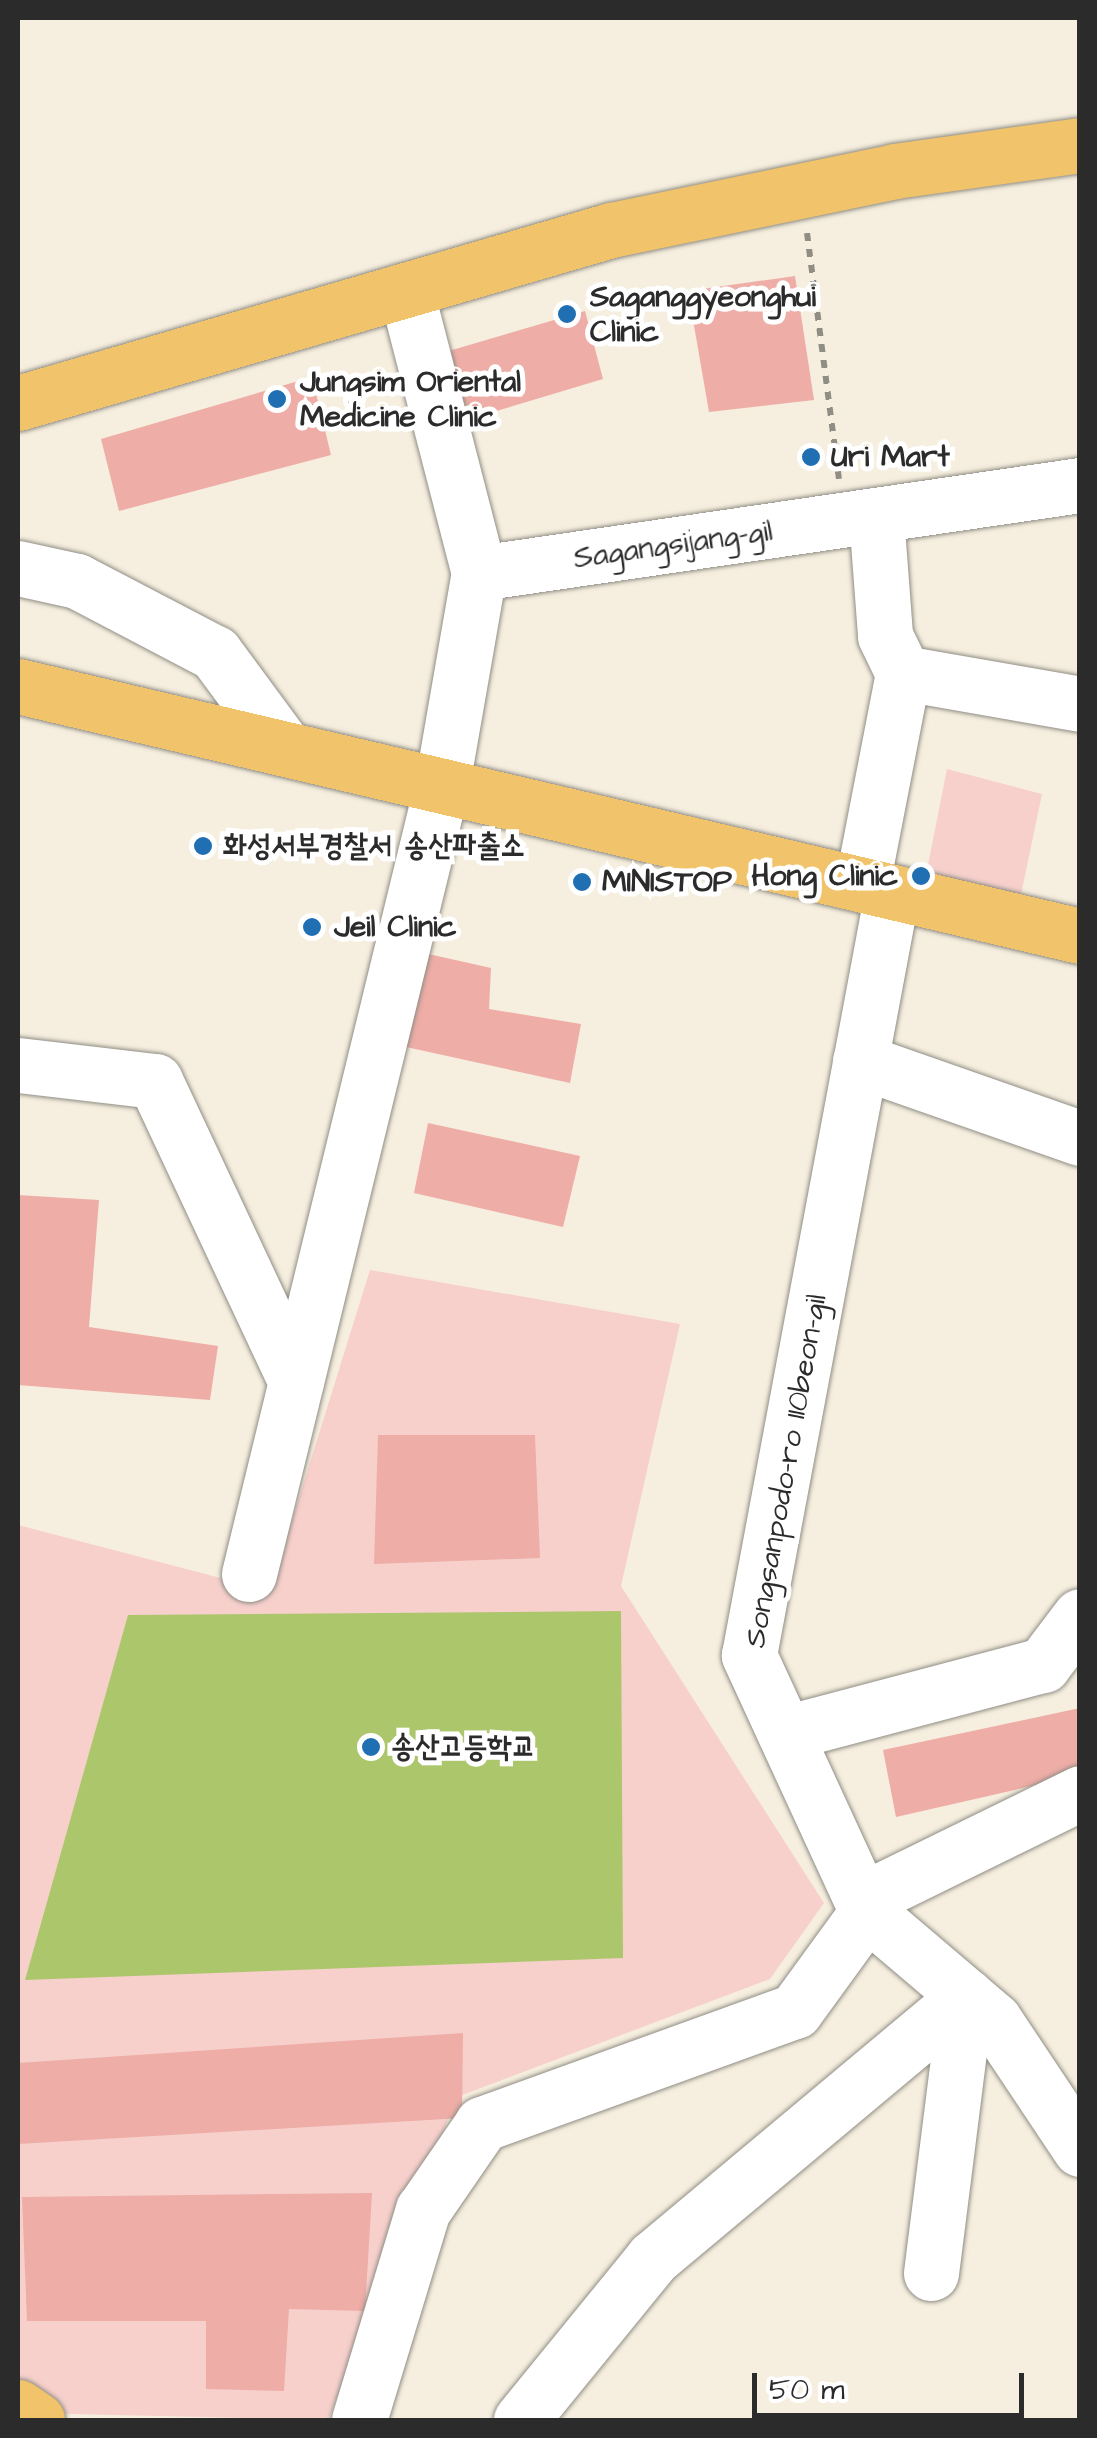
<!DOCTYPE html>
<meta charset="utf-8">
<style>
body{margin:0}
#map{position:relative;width:1097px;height:2438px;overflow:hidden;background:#f6efdf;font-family:"Architects Daughter","Poor Story",sans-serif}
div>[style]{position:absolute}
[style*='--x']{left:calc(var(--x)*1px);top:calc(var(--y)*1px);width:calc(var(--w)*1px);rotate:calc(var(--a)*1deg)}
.built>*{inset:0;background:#f7d0cc}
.green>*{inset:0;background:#acc66c}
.building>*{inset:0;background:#eeada6}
.path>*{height:6px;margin-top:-3px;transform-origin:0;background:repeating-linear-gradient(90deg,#908d85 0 8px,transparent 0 16px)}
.roads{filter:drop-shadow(0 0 2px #908d85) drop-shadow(0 0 2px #908d85)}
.minor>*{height:55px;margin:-27.5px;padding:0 27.5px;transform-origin:27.5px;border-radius:27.5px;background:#fff}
.major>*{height:55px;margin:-27.5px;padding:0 27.5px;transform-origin:27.5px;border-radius:27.5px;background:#f1c36a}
.dots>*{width:28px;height:28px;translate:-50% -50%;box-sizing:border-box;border:5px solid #fff;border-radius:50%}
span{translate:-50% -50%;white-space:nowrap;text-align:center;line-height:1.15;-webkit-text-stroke:10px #fff;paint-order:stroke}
.poi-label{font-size:30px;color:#2b2b2b;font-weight:700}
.left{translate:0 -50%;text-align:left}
.right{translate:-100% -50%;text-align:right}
.street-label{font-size:30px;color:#2b2b2b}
.frame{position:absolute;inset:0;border:20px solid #2b2b2b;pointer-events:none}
.scale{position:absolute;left:752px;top:2373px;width:272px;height:45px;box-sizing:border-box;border:5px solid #2b2b2b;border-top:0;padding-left:12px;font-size:30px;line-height:35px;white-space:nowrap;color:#2b2b2b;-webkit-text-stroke:8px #fff;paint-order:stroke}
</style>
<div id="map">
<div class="built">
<i style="clip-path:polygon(947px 769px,1042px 794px,1018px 909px,924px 885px)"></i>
<i style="clip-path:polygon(370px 1270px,680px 1324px,621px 1586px,824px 1903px,770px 1979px,457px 2097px,328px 2420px,26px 2413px,18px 2406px,18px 1525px,270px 1591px)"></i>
</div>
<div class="green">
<i style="clip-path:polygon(621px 1611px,623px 1958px,25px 1980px,128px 1615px)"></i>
</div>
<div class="building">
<i style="clip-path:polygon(795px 276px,814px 400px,709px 412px,688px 291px)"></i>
<i style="clip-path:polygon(585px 311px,603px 379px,463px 421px,442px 353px)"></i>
<i style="clip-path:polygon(312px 377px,331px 455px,119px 511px,101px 439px)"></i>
<i style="clip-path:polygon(424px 953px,491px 968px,489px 1009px,581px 1024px,570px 1083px,406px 1047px)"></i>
<i style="clip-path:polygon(428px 1123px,580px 1156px,563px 1227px,414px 1193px)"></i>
<i style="clip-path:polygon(18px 1195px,99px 1200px,89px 1327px,218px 1346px,210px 1400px,18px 1385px)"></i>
<i style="clip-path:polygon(378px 1435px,535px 1435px,540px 1558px,374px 1564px)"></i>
<i style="clip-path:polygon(1080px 1708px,1080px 1775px,896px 1817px,883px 1750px)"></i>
<i style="clip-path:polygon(463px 2033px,462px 2118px,18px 2144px,18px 2063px)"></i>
<i style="clip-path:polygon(372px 2193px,365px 2311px,289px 2309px,284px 2391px,206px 2389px,206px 2321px,27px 2321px,22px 2197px)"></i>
</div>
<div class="path">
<i style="--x:807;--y:233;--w:248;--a:82.6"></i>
</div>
<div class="roads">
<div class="minor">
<i style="--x:406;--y:291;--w:291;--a:75.5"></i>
<i style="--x:876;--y:515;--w:121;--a:85.7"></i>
<i style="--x:885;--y:636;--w:41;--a:64.1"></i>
<i style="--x:903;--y:673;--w:180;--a:9.9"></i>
<i style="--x:18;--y:568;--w:60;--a:12.4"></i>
<i style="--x:77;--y:581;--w:156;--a:27.6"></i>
<i style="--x:215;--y:653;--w:118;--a:53.6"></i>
<i style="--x:862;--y:884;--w:215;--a:-79"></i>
<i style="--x:860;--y:1061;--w:233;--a:19.3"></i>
<i style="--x:18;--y:1065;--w:138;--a:6.7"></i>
<i style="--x:155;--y:1081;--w:332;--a:64.9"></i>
<i style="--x:249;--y:1574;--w:813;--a:-76.27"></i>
<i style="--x:442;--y:784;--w:214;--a:-80.1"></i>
<i style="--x:479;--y:573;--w:607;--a:-8.33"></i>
<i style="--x:785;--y:1733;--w:267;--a:-14.8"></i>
<i style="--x:1043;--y:1665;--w:61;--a:-52.9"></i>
<i style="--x:862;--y:1900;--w:243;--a:-26.1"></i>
<i style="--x:867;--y:1912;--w:167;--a:40.4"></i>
<i style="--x:994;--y:2020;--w:155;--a:56.3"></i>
<i style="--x:931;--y:2273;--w:279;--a:-82.8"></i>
<i style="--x:359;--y:2420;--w:220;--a:-73.1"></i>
<i style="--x:423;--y:2210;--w:104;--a:-55.5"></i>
<i style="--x:482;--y:2124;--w:333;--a:-19.9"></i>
<i style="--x:795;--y:2011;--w:122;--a:-54"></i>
<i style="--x:867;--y:1912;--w:283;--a:-114.7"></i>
<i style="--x:749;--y:1655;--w:776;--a:-79.38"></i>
<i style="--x:521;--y:2420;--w:209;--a:-50.8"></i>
<i style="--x:653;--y:2258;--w:408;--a:-39.9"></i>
</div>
<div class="major">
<i style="--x:18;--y:403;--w:618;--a:-16.26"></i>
<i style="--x:611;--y:230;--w:290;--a:-11.7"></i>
<i style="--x:895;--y:171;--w:187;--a:-8"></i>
<i style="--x:18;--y:686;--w:1091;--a:13.25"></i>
<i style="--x:18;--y:2407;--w:23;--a:34"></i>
</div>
</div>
<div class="dots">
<i style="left:567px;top:314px;background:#1f6fb2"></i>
<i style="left:277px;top:399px;background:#1f6fb2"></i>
<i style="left:811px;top:457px;background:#1f6fb2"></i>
<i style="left:203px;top:846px;background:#1f6fb2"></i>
<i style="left:921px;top:876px;background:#1f6fb2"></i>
<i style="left:582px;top:882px;background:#1f6fb2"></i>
<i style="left:312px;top:927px;background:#1f6fb2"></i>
<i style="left:371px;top:1747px;background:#1f6fb2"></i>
</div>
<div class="poi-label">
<span class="left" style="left:590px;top:314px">Saganggyeonghui<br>Clinic</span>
<span class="left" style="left:300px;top:399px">Jungsim Oriental<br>Medicine Clinic</span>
<span class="left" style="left:831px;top:457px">Uri Mart</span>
<span class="left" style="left:223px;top:846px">화성서부경찰서 송산파출소</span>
<span class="right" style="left:898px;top:876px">Hong Clinic</span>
<span class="left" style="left:602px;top:882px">MINISTOP</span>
<span class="left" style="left:334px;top:927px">Jeil Clinic</span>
<span class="left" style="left:391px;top:1747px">송산고등학교</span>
</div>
<div class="street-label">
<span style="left:673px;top:545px;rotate:-8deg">Sagangsijang-gil</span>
<span style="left:786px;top:1471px;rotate:-80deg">Songsanpodo-ro 110beon-gil</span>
</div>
<div class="frame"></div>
<div class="scale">50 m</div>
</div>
